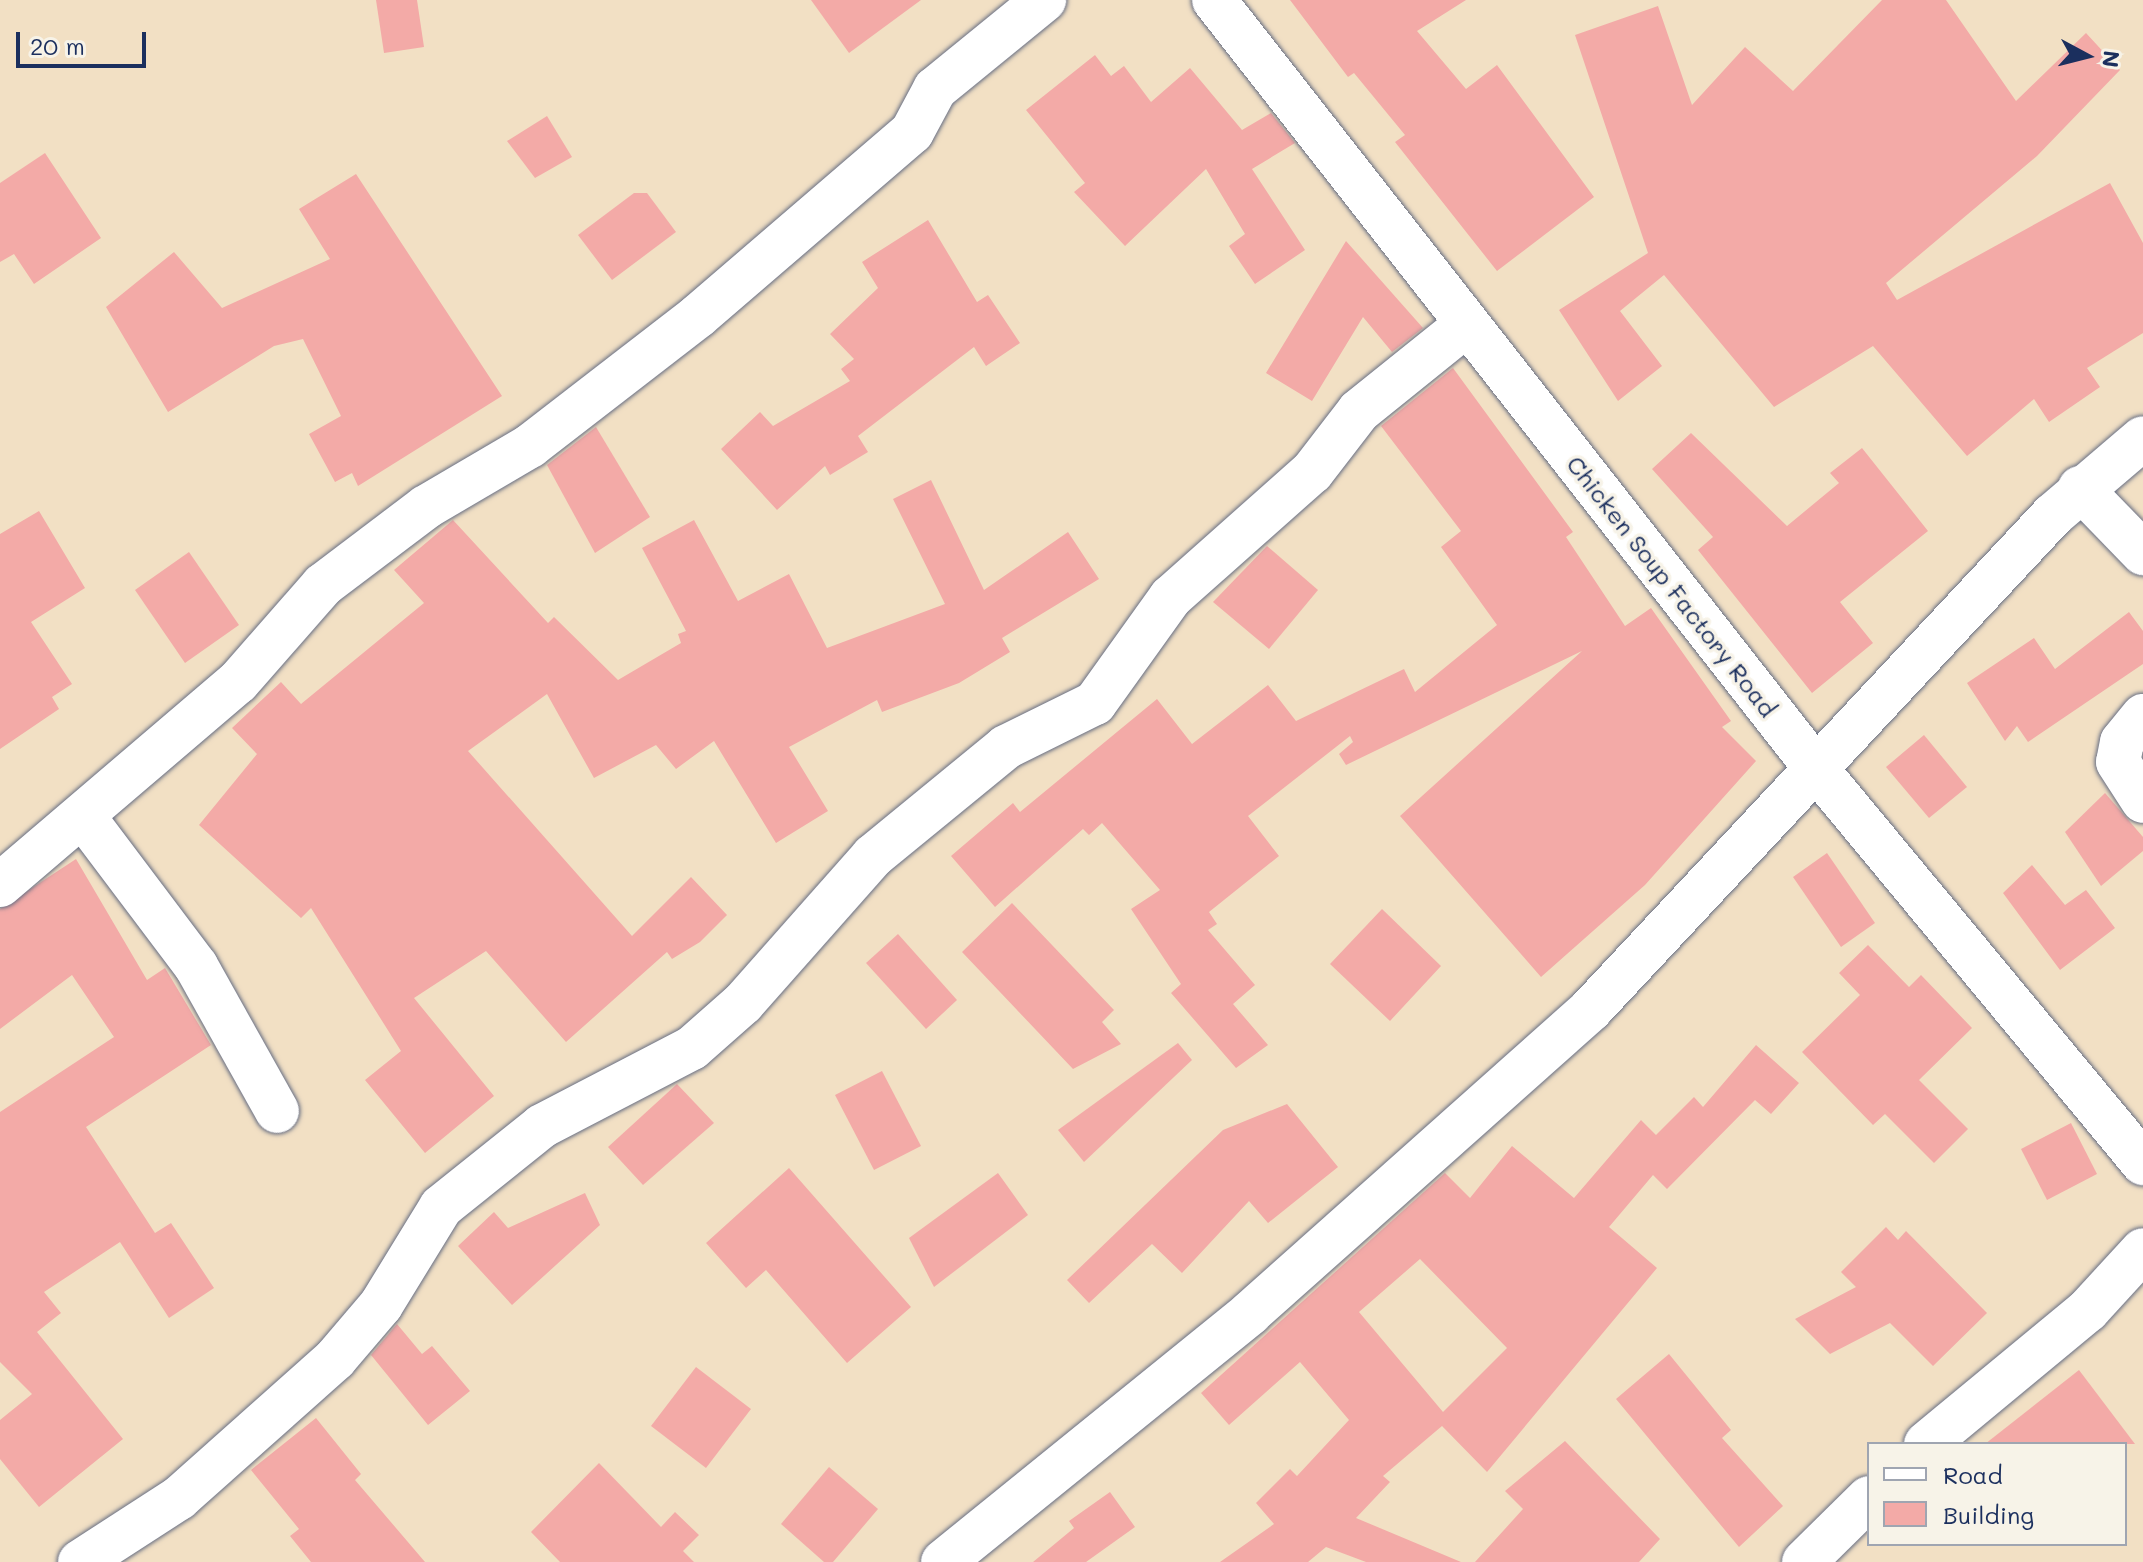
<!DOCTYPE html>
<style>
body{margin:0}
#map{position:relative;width:2143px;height:1562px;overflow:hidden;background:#f2e0c4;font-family:Mali,sans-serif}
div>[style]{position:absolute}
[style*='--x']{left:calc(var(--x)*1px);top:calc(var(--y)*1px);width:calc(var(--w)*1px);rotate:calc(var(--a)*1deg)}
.building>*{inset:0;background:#f3aaa7}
.roads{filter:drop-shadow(0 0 2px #666d82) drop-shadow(0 0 2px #666d82)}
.minor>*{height:44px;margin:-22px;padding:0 22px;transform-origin:22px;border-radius:22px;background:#fff}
span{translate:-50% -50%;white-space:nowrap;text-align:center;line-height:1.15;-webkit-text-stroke:7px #f7f3e8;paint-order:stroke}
.street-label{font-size:24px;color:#1b2f5e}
.legend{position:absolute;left:1867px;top:1442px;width:260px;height:104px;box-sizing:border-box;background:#f7f3e8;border:2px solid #9fa5b1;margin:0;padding:10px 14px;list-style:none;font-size:24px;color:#1b2f5e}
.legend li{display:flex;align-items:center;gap:16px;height:40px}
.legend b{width:40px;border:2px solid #9fa5b1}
.north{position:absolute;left:2047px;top:16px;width:80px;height:80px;-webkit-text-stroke:6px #f7f3e8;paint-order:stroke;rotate:97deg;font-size:22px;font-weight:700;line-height:32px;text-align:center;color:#1b2f5e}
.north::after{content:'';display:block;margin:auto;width:28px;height:36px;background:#1b2f5e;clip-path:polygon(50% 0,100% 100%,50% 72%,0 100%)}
.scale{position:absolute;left:16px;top:32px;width:130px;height:36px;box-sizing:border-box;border:4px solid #1b2f5e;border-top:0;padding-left:10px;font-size:24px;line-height:28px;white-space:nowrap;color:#1b2f5e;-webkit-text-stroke:6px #f7f3e8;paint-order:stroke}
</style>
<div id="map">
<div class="building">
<i style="clip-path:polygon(376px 0,417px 0,424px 47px,384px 53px)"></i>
<i style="clip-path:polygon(811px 0,921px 0,849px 53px)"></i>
<i style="clip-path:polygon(1290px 0,1466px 0,1417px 31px,1466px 89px,1497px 65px,1594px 197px,1497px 271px,1395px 142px,1405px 135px,1354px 73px,1348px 77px)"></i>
<i style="clip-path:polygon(1882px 0,1946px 0,2016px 101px,2086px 33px,2120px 70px,2037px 156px,1886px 283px,1897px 300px,2110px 183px,2143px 243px,2143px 333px,2087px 368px,2100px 387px,2049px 422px,2034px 399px,1967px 456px,1873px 346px,1774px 407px,1664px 275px,1620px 311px,1662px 366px,1618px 401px,1559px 310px,1648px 253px,1575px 35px,1658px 6px,1692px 105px,1745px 47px,1793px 91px)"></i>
<i style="clip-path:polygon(1095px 55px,1111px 76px,1124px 66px,1151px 102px,1190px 68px,1242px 130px,1271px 113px,1295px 143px,1252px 169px,1305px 250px,1255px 284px,1229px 246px,1245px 234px,1206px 169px,1125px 246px,1074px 192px,1085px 183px,1026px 110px)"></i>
<i style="clip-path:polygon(547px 116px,572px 157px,535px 178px,507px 141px)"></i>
<i style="clip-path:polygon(45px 153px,101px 238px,34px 284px,14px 254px,0 262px,0 183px)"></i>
<i style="clip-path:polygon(356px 174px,502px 396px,358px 486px,352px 473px,335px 482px,309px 434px,341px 416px,303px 339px,274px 346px,168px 412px,106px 307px,174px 252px,222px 308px,330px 259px,299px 209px)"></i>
<i style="clip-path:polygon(634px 193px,647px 193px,676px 232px,612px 280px,578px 235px)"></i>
<i style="clip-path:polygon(928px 220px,977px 302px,988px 295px,1020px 343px,986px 366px,974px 347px,858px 436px,868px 452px,830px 475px,825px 466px,777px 510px,721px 449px,760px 412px,773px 426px,850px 381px,841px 369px,854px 359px,830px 334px,878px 288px,862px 262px)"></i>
<i style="clip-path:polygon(1346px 241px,1423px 328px,1392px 352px,1363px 317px,1312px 401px,1266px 373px)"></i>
<i style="clip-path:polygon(1453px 368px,1573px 532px,1566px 537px,1625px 626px,1651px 608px,1731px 721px,1722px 727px,1756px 761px,1645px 885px,1541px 977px,1400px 816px,1582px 651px,1346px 765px,1339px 754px,1353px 742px,1350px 736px,1248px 816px,1279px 856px,1209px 912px,1217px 924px,1208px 930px,1255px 985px,1233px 1004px,1268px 1045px,1236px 1068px,1171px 993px,1181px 984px,1131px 909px,1160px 890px,1102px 823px,1089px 835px,1083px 829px,995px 907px,951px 856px,1013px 803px,1020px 812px,1157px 699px,1192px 744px,1268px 685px,1296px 721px,1404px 669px,1415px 692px,1497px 625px,1441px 547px,1461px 531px,1381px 426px)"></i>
<i style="clip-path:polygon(596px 427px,650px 517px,595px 553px,547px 465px)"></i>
<i style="clip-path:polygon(1691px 433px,1787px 526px,1839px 483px,1830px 473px,1862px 448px,1928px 531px,1840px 602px,1873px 643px,1812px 693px,1698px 550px,1713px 537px,1652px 469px)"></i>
<i style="clip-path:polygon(931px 480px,984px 590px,1068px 532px,1099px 579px,1002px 638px,1010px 652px,959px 683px,882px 712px,877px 700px,789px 747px,828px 811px,776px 843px,714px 741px,676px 769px,656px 745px,594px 778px,547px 694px,468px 751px,632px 936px,691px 877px,727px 915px,700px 942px,672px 959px,667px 952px,566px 1042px,486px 951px,414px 998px,494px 1096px,425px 1153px,365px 1080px,401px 1051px,311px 908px,301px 918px,199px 825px,257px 754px,232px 728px,281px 682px,301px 704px,424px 603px,394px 570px,453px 520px,548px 623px,554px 617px,618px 680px,681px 643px,678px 634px,686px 631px,642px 548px,694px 520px,738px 601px,789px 574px,827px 648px,945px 604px,893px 499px)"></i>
<i style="clip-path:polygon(39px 511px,85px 588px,31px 622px,72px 684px,52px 697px,59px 709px,0 749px,0 534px)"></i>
<i style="clip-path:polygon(1267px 546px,1318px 590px,1269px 649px,1213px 602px)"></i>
<i style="clip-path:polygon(189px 552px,239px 625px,185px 663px,135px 590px)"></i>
<i style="clip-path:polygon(2129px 612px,2143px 631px,2143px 664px,2028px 742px,2017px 726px,2005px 741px,1967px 683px,2034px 638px,2055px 669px)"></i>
<i style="clip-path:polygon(1924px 735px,1967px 787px,1929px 818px,1886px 767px)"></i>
<i style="clip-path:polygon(2105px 793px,2143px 837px,2143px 851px,2101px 886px,2065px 832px)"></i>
<i style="clip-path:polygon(1827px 853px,1875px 923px,1841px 947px,1793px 877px)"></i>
<i style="clip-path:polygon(76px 859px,147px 980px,165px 968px,211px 1045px,86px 1127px,155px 1233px,171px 1223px,214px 1288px,169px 1318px,120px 1242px,44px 1292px,61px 1313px,37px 1332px,123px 1439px,39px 1507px,0 1459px,0 1420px,32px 1394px,0 1362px,0 1112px,114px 1037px,72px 975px,0 1029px,0 909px)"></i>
<i style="clip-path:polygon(2032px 865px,2065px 905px,2086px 890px,2115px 928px,2060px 970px,2003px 893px)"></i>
<i style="clip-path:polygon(1012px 903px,1114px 1010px,1102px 1022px,1121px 1044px,1073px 1069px,962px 952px)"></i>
<i style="clip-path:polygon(1382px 909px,1441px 966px,1390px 1021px,1330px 964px)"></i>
<i style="clip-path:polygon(898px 934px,957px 1000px,926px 1029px,866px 963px)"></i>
<i style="clip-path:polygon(1868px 945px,1909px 987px,1921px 975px,1972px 1028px,1919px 1080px,1968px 1129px,1934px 1163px,1885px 1114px,1873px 1125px,1802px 1052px,1860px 995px,1839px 973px)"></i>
<i style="clip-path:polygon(1178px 1043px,1192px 1060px,1084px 1162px,1058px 1130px)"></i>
<i style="clip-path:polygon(evenodd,1756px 1045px,1799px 1083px,1771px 1114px,1755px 1100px,1667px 1189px,1653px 1175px,1609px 1227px,1657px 1268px,1487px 1472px,1442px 1426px,1383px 1476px,1390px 1482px,1356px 1518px,1461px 1562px,1366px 1562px,1326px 1547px,1308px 1562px,1220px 1562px,1274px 1524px,1256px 1503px,1290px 1469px,1297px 1476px,1349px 1420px,1300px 1362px,1229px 1425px,1201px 1393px,1445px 1173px,1470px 1198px,1512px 1146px,1574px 1198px,1641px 1120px,1656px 1135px,1694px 1097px,1703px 1107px,1756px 1045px,1420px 1259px,1507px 1348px,1443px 1412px,1359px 1312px,1420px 1259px)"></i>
<i style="clip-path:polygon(882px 1071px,921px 1146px,874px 1170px,835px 1095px)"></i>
<i style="clip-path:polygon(677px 1084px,714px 1123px,643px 1185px,608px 1147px)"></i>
<i style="clip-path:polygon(1287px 1104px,1338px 1167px,1268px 1223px,1249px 1201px,1182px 1273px,1152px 1244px,1089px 1303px,1067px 1280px,1223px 1130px)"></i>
<i style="clip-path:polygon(2071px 1123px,2097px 1174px,2047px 1200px,2021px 1149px)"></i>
<i style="clip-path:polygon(789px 1168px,911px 1307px,847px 1363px,766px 1270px,746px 1288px,706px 1243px)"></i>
<i style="clip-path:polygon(998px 1173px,1028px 1215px,934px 1287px,909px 1238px)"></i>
<i style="clip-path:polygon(585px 1193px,600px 1225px,512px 1305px,458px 1246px,494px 1212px,508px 1228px)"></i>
<i style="clip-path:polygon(1886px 1227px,1898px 1240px,1906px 1231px,1987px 1313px,1933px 1366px,1890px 1323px,1830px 1354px,1795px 1319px,1856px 1287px,1841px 1272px)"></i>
<i style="clip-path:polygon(397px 1324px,422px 1354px,432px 1346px,470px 1391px,428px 1425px,371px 1355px)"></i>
<i style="clip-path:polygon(1669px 1354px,1731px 1430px,1722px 1438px,1783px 1506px,1739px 1547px,1616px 1399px)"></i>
<i style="clip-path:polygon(696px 1367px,751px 1409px,706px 1468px,651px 1426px)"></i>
<i style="clip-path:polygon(2079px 1370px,2135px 1444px,1985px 1444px)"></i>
<i style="clip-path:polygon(316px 1418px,361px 1474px,355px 1480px,425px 1562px,311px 1562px,290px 1536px,299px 1529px,251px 1470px)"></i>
<i style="clip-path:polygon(1565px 1441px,1660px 1539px,1639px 1562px,1475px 1562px,1523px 1509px,1505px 1491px)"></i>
<i style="clip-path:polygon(599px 1463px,661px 1527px,675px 1512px,699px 1535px,683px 1551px,694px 1562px,560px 1562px,531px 1532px)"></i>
<i style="clip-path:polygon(829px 1467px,878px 1509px,833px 1562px,824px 1562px,781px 1524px)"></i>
<i style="clip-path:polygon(1110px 1492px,1135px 1527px,1086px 1562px,1033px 1562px,1074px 1528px,1069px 1521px)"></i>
</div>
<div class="roads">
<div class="minor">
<i style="--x:1214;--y:0;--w:973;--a:51.93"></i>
<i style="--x:1814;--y:766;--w:516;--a:50.35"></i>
<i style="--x:2080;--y:488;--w:91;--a:45.9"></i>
<i style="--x:2143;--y:716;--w:33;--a:129"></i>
<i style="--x:2122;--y:742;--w:20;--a:101"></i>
<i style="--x:2118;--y:762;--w:46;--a:57.3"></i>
<i style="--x:83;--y:816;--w:188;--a:53"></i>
<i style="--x:196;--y:966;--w:166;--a:60.8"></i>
<i style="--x:0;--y:885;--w:313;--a:-40.5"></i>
<i style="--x:238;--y:682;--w:129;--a:-48.8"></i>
<i style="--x:323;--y:585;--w:129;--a:-37.1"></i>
<i style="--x:426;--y:507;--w:121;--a:-30.4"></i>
<i style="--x:530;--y:446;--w:212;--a:-37.7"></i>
<i style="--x:698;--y:316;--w:282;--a:-40.7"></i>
<i style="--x:912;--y:132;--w:49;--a:-61.9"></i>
<i style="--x:935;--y:89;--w:141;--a:-39.2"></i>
<i style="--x:1926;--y:1444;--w:210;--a:-39.6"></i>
<i style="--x:2088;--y:1310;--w:81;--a:-47.5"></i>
<i style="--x:80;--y:1562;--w:118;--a:-32.9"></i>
<i style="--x:179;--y:1498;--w:209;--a:-41.7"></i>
<i style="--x:335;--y:1359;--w:71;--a:-49.6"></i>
<i style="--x:381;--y:1305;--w:115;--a:-58.5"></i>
<i style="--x:441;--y:1207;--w:129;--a:-38.7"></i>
<i style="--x:542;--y:1126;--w:169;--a:-27.5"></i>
<i style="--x:692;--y:1048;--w:68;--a:-41.4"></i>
<i style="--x:743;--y:1003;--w:196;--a:-48.5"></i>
<i style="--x:873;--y:856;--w:172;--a:-39.3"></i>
<i style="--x:1006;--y:747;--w:99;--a:-26.3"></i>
<i style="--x:1095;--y:703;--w:130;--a:-54.4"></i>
<i style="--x:1171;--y:597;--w:188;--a:-41.6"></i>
<i style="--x:1312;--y:472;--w:77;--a:-52.4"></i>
<i style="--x:1359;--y:411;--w:137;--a:-38.8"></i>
<i style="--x:943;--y:1562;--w:395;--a:-39"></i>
<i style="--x:1250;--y:1313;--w:457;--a:-41.7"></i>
<i style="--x:1591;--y:1009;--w:676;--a:-46.92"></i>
<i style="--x:2053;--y:515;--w:118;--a:-40.5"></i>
<i style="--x:1804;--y:1562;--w:91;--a:-44.6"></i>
</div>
</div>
<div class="street-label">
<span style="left:1672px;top:586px;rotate:52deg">Chicken Soup Factory Road</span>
</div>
<ul class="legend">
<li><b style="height:10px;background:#fff"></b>Road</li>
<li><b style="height:22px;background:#f3aaa7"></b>Building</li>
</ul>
<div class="north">N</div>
<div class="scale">20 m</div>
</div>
